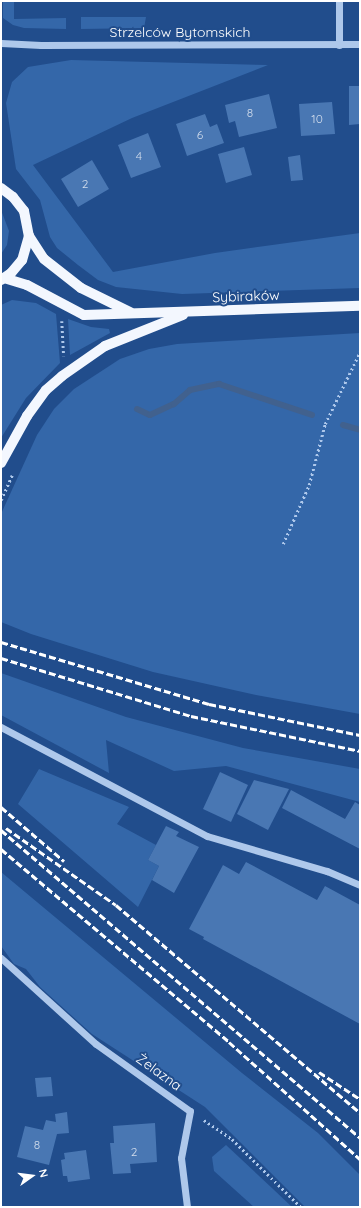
<!DOCTYPE html>
<meta charset="utf-8">
<style>
body{margin:0}
#map{position:relative;width:361px;height:1208px;overflow:hidden;background:#214d8c;font-family:Quicksand,sans-serif}
div>[style]{position:absolute}
[style*='--x']{left:calc(var(--x)*1px);top:calc(var(--y)*1px);width:calc(var(--w)*1px);rotate:calc(var(--a)*1deg)}
.green>*{inset:0;background:#3467a9}
.stream>*{height:6px;margin:-3px;padding:0 3px;transform-origin:3px;border-radius:3px;background:#41618e}
.building>*{inset:0;background:#4977b3}
.path>*{height:2.5px;margin-top:-1.25px;transform-origin:0;background:repeating-linear-gradient(90deg,#aec8eb 0 2px,transparent 0 5px)}
.minor>*{height:7px;margin:-3.5px;padding:0 3.5px;transform-origin:3.5px;border-radius:3.5px;background:#aec8eb}
.major>*{height:10px;margin:-5px;padding:0 5px;transform-origin:5px;border-radius:5px;background:#f3f7fe}
.rail>*{height:3px;margin-top:-1.5px;transform-origin:0;background:repeating-linear-gradient(90deg,#fff 0 7px,transparent 0 10px)}
span{translate:-50% -50%;white-space:nowrap;text-align:center;line-height:1.15;-webkit-text-stroke:4px #214d8c;paint-order:stroke}
.number-label{font-size:12px;color:#d2ddec}
.number-label span{-webkit-text-stroke-width:0}
.street-label{font-size:14px;color:#fff}
.frame{position:absolute;inset:0;border:2px solid #fff;pointer-events:none}
.north{position:absolute;left:12px;top:1156px;width:40px;height:40px;-webkit-text-stroke:3px #214d8c;paint-order:stroke;rotate:76deg;font-size:11px;font-weight:700;line-height:16px;text-align:center;color:#fff}
.north::after{content:'';display:block;margin:auto;width:14px;height:18px;background:#fff;clip-path:polygon(50% 0,100% 100%,50% 72%,0 100%)}
</style>
<div id="map">
<div class="green">
<i style="clip-path:polygon(3px 1px,14px 1px,14px 19px,66px 18px,66px 29px,24px 28px,13px 25px,3px 18px)"></i>
<i style="clip-path:polygon(81px 17px,146px 17px,144px 28px,81px 29px)"></i>
<i style="clip-path:polygon(71px 60px,268px 65px,132px 118px,33px 165px,113px 272px,215px 253px,360px 233px,360px 288px,182px 294px,116px 287px,98px 280px,78px 265px,57px 248px,50px 237px,40px 200px,16px 169px,6px 103px,12px 82px,28px 67px)"></i>
<i style="clip-path:polygon(1px 210px,9px 231px,7px 245px,1px 254px)"></i>
<i style="clip-path:polygon(12px 300px,36px 303px,56px 314px,60px 363px,26px 398px,1px 438px,1px 305px)"></i>
<i style="clip-path:polygon(68px 319px,91px 327px,109px 329px,110px 333px,70px 355px)"></i>
<i style="clip-path:polygon(360px 333px,360px 714px,256px 695px,153px 672px,31px 634px,1px 622px,1px 514px,37px 435px,54px 409px,74px 389px,120px 359px,149px 349px,177px 344px)"></i>
<i style="clip-path:polygon(1px 673px,126px 717px,243px 748px,360px 769px,360px 802px,226px 766px,174px 771px,106px 740px,109px 773px,1px 715px)"></i>
<i style="clip-path:polygon(39px 769px,129px 807px,117px 824px,156px 845px,148px 860px,159px 866px,138px 907px,18px 804px)"></i>
<i style="clip-path:polygon(1px 872px,242px 1073px,318px 1133px,360px 1175px,360px 1207px,305px 1207px,205px 1107px,92px 1034px,40px 987px,26px 969px,14px 964px,1px 946px)"></i>
<i style="clip-path:polygon(226px 1145px,273px 1189px,292px 1207px,254px 1207px,214px 1171px,212px 1157px)"></i>
</div>
<div class="stream">
<i style="--x:137;--y:409;--w:14;--a:25"></i>
<i style="--x:150;--y:415;--w:26;--a:-25"></i>
<i style="--x:174;--y:404;--w:21;--a:-41"></i>
<i style="--x:190;--y:390;--w:30;--a:-12"></i>
<i style="--x:219;--y:384;--w:98;--a:18.4"></i>
<i style="--x:343;--y:425;--w:18;--a:16"></i>
</div>
<div class="building">
<i style="clip-path:polygon(349px 86px,360px 86px,360px 124px,349px 125px)"></i>
<i style="clip-path:polygon(269px 94px,277px 128px,239px 137px,235px 121px,229px 123px,225px 105px)"></i>
<i style="clip-path:polygon(332px 102px,335px 134px,301px 136px,299px 104px)"></i>
<i style="clip-path:polygon(205px 114px,210px 127px,217px 124px,224px 143px,187px 156px,176px 124px)"></i>
<i style="clip-path:polygon(148px 133px,161px 167px,131px 178px,118px 145px)"></i>
<i style="clip-path:polygon(244px 147px,252px 175px,226px 183px,218px 154px)"></i>
<i style="clip-path:polygon(300px 155px,303px 180px,291px 181px,288px 157px)"></i>
<i style="clip-path:polygon(92px 160px,109px 189px,78px 207px,61px 179px)"></i>
<i style="clip-path:polygon(220px 772px,248px 785px,231px 822px,203px 809px)"></i>
<i style="clip-path:polygon(254px 780px,289px 789px,268px 830px,237px 814px)"></i>
<i style="clip-path:polygon(291px 790px,345px 819px,355px 802px,360px 805px,360px 849px,282px 808px)"></i>
<i style="clip-path:polygon(166px 826px,179px 832px,176px 836px,199px 847px,174px 893px,152px 880px,159px 866px,148px 860px)"></i>
<i style="clip-path:polygon(246px 862px,317px 900px,325px 886px,360px 905px,360px 1024px,203px 939px,204px 937px,189px 929px,223px 865px,239px 874px)"></i>
<i style="clip-path:polygon(51px 1077px,53px 1096px,37px 1097px,35px 1078px)"></i>
<i style="clip-path:polygon(67px 1112px,69px 1133px,57px 1134px,49px 1165px,17px 1157px,25px 1126px,43px 1130px,46px 1120px,56px 1122px,55px 1114px)"></i>
<i style="clip-path:polygon(155px 1123px,157px 1162px,130px 1164px,131px 1173px,113px 1174px,110px 1143px,114px 1143px,113px 1126px)"></i>
<i style="clip-path:polygon(86px 1150px,90px 1179px,68px 1182px,67px 1176px,63px 1176px,61px 1160px,65px 1159px,64px 1153px)"></i>
</div>
<div class="path">
<i style="--x:62;--y:321;--w:35;--a:87"></i>
<i style="--x:1;--y:500;--w:27;--a:-66"></i>
<i style="--x:283;--y:544;--w:64;--a:-66.2"></i>
<i style="--x:309;--y:485;--w:63;--a:-75.3"></i>
<i style="--x:325;--y:424;--w:80;--a:-64.1"></i>
<i style="--x:204;--y:1120;--w:34;--a:34"></i>
<i style="--x:232;--y:1139;--w:97;--a:44.6"></i>
</div>
<div class="minor">
<i style="--x:1;--y:43;--w:40;--a:2.9"></i>
<i style="--x:41;--y:45;--w:319;--a:-0.2"></i>
<i style="--x:339;--y:45;--w:44;--a:-90"></i>
<i style="--x:1;--y:727;--w:233;--a:27.9"></i>
<i style="--x:207;--y:836;--w:125;--a:16.3"></i>
<i style="--x:327;--y:871;--w:36;--a:23"></i>
<i style="--x:1;--y:958;--w:128;--a:42.2"></i>
<i style="--x:96;--y:1044;--w:115;--a:35.5"></i>
<i style="--x:190;--y:1111;--w:48;--a:100.8"></i>
<i style="--x:181;--y:1158;--w:49;--a:83"></i>
</div>
<div class="major">
<i style="--x:1;--y:188;--w:15;--a:37"></i>
<i style="--x:13;--y:197;--w:18;--a:52"></i>
<i style="--x:24;--y:211;--w:25;--a:79"></i>
<i style="--x:29;--y:236;--w:25;--a:106"></i>
<i style="--x:22;--y:260;--w:17;--a:130"></i>
<i style="--x:11;--y:273;--w:12;--a:145"></i>
<i style="--x:29;--y:236;--w:27;--a:57"></i>
<i style="--x:44;--y:259;--w:47;--a:38.1"></i>
<i style="--x:81;--y:288;--w:55;--a:26.1"></i>
<i style="--x:4;--y:278;--w:24;--a:17"></i>
<i style="--x:27;--y:285;--w:64;--a:27.8"></i>
<i style="--x:84;--y:315;--w:276;--a:-1.9"></i>
<i style="--x:1;--y:463;--w:54;--a:-61"></i>
<i style="--x:27;--y:416;--w:32;--a:-54"></i>
<i style="--x:46;--y:390;--w:21;--a:-41"></i>
<i style="--x:62;--y:376;--w:52;--a:-34.9"></i>
<i style="--x:105;--y:346;--w:84;--a:-21.7"></i>
</div>
<div class="rail">
<i style="--x:1;--y:642;--w:217;--a:16.6"></i>
<i style="--x:209;--y:704;--w:154;--a:11.6"></i>
<i style="--x:1;--y:658;--w:199;--a:17"></i>
<i style="--x:191;--y:716;--w:173;--a:11.7"></i>
<i style="--x:1;--y:807;--w:83;--a:40.6"></i>
<i style="--x:6;--y:828;--w:134;--a:35"></i>
<i style="--x:116;--y:905;--w:321;--a:40.4"></i>
<i style="--x:1;--y:830;--w:473;--a:40.6"></i>
<i style="--x:1;--y:849;--w:299;--a:40.2"></i>
<i style="--x:229;--y:1042;--w:176;--a:41.8"></i>
<i style="--x:319;--y:1072;--w:49;--a:33.4"></i>
</div>
<div class="number-label">
<span style="left:250px;top:113px">8</span>
<span style="left:317px;top:119px">10</span>
<span style="left:200px;top:135px">6</span>
<span style="left:139px;top:156px">4</span>
<span style="left:85px;top:184px">2</span>
<span style="left:37px;top:1145px">8</span>
<span style="left:134px;top:1152px">2</span>
</div>
<div class="street-label">
<span style="left:180px;top:32px">Strzelców Bytomskich</span>
<span style="left:246px;top:296px;rotate:-2deg">Sybiraków</span>
<span style="left:159px;top:1072px;rotate:36deg">Żelazna</span>
</div>
<div class="frame"></div>
<div class="north">N</div>
</div>
